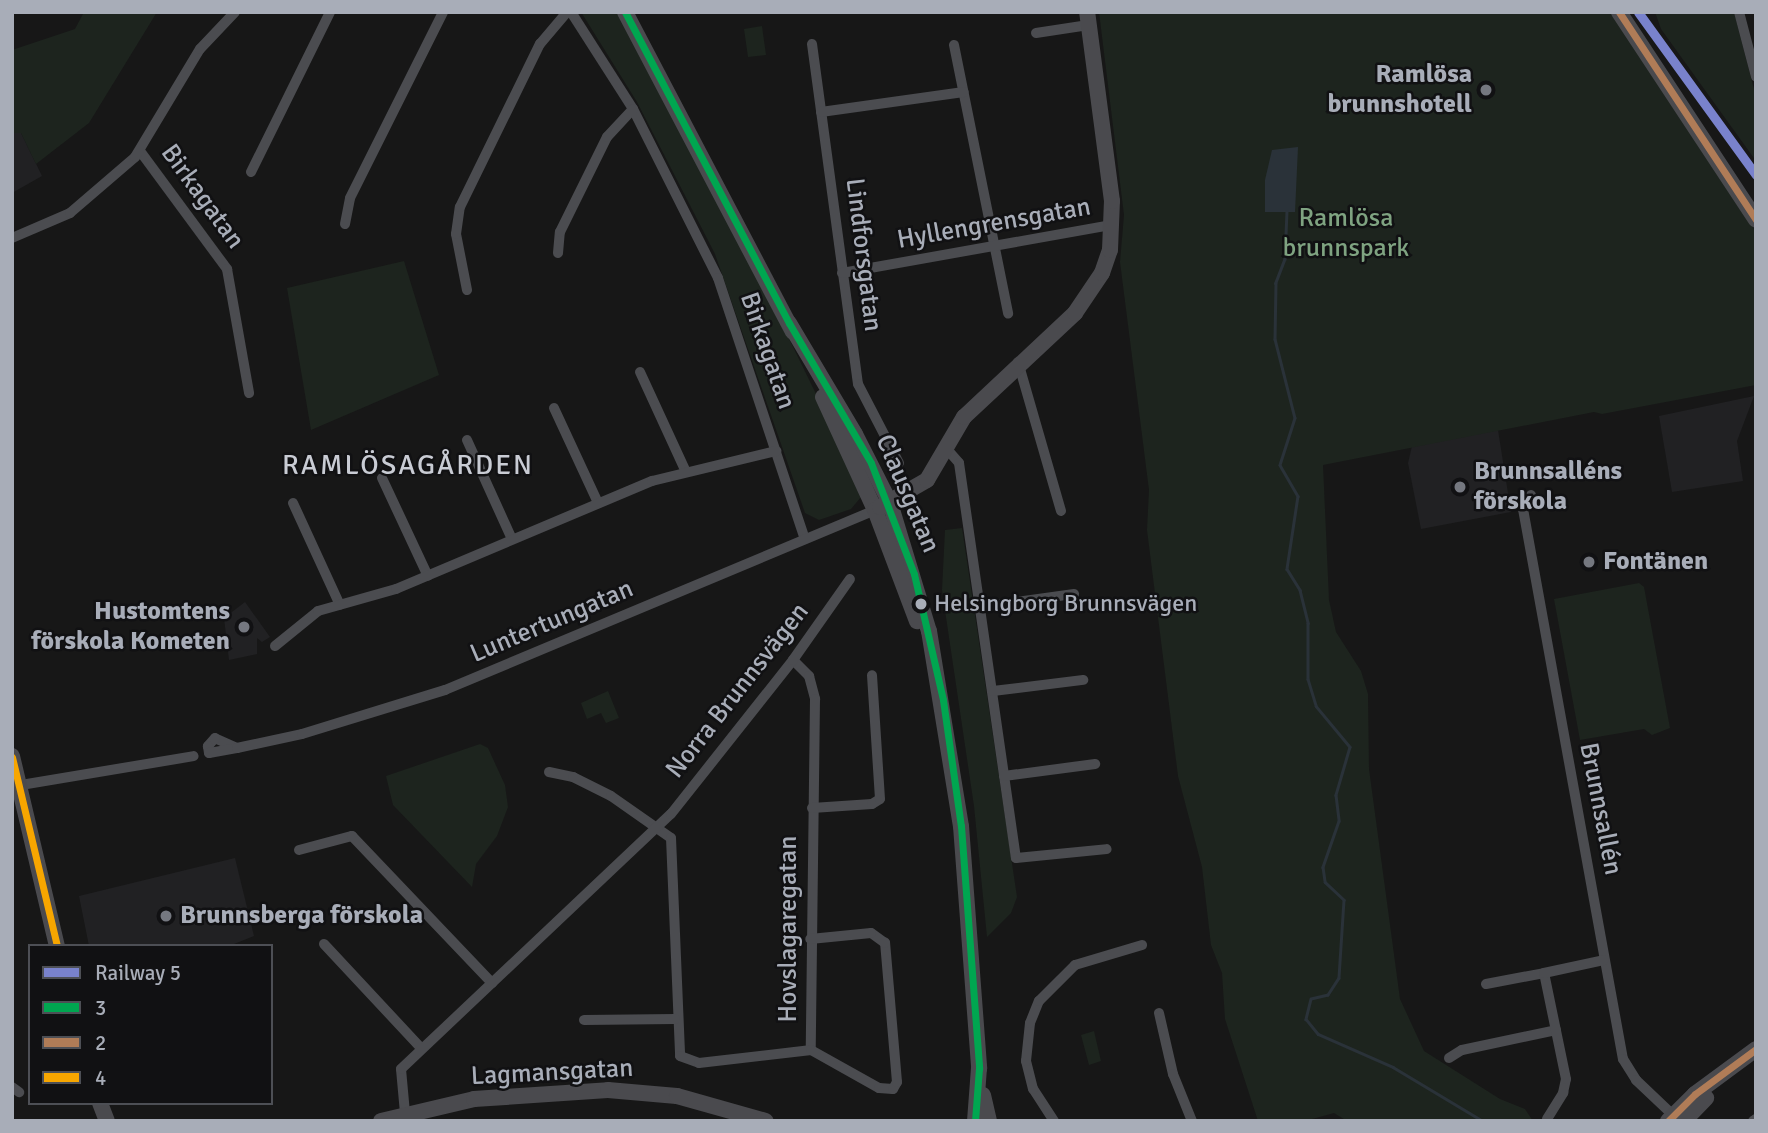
<!DOCTYPE html>
<meta charset="utf-8">
<style>
body{margin:0}
#map{position:relative;width:1768px;height:1133px;overflow:hidden;background:#171717;font-family:Signika,sans-serif}
div>[style]{position:absolute}
[style*='--x']{left:calc(var(--x)*1px);top:calc(var(--y)*1px);width:calc(var(--w)*1px);rotate:calc(var(--a)*1deg)}
.built>*{inset:0;background:#212123}
.green>*{inset:0;background:#1d241e}
.water>*{inset:0;background:#2a3239}
.stream>*{height:2.5px;margin:-1.25px;padding:0 1.25px;transform-origin:1.25px;border-radius:1.25px;background:#2a3239}
.street>*{height:10px;margin:-5px;padding:0 5px;transform-origin:5px;border-radius:5px;background:#4b4c50}
.secondary>*{height:16px;margin:-8px;padding:0 8px;transform-origin:8px;border-radius:8px;background:#4a4a4e}
.bus-1>*{height:7px;margin:-3.5px;padding:0 3.5px;transform-origin:3.5px;border-radius:3.5px;background:#00a650}
.bus-2>*{height:7px;margin:-3.5px;padding:0 3.5px;transform-origin:3.5px;border-radius:3.5px;background:#b07c57}
.bus-3>*{height:7px;margin:-3.5px;padding:0 3.5px;transform-origin:3.5px;border-radius:3.5px;background:#f7a600}
.rail-1>*{height:9px;margin:-4.5px;padding:0 4.5px;transform-origin:4.5px;border-radius:4.5px;background:#7982cc}
.dots>*{width:19px;height:19px;translate:-50% -50%;box-sizing:border-box;border:4px solid #111113;border-radius:50%}
span{translate:-50% -50%;white-space:nowrap;text-align:center;line-height:1.15;-webkit-text-stroke:5px #111113;paint-order:stroke}
.bus-label{font-size:24px;color:#a8adb8}
.left{translate:0 -50%;text-align:left}
.poi-label{font-size:26px;color:#a8adb8;font-weight:700}
.right{translate:-100% -50%;text-align:right}
.street-label{font-size:26px;color:#a8adb8}
.park-label{font-size:26px;color:#7fa381}
.neighbourhood-label{font-size:28px;color:#c9ccd4;letter-spacing:2px}
.frame{position:absolute;inset:0;border:14px solid #a8adb8;pointer-events:none}
.legend{position:absolute;left:28px;top:944px;width:245px;height:161px;box-sizing:border-box;background:#111113;border:2px solid #4d4f55;margin:0;padding:9px 12px;list-style:none;font-size:21px;color:#a8adb8}
.legend li{display:flex;align-items:center;gap:14px;height:35px}
.legend b{width:35px;border:2px solid #4d4f55}
</style>
<div id="map">
<div class="built">
<i style="clip-path:polygon(12px 133px,21px 133px,42px 176px,12px 193px)"></i>
<i style="clip-path:polygon(1754px 396px,1737px 441px,1743px 481px,1672px 492px,1659px 416px)"></i>
<i style="clip-path:polygon(1498px 430px,1511px 512px,1421px 529px,1408px 463px,1412px 446px)"></i>
<i style="clip-path:polygon(245px 602px,270px 637px,262px 642px,257px 638px,257px 654px,229px 660px,224px 618px)"></i>
<i style="clip-path:polygon(235px 858px,254px 936px,229px 946px,89px 946px,79px 896px)"></i>
</div>
<div class="green">
<i style="clip-path:polygon(84px 12px,157px 12px,89px 123px,36px 164px,21px 133px,12px 133px,12px 50px,75px 29px)"></i>
<i style="clip-path:polygon(581px 12px,617px 12px,775px 310px,859px 482px,861px 497px,851px 509px,819px 520px,805px 513px,715px 254px,637px 102px)"></i>
<i style="clip-path:polygon(1099px 12px,1611px 12px,1756px 232px,1756px 385px,1602px 414px,1594px 412px,1323px 465px,1329px 600px,1336px 632px,1361px 671px,1368px 694px,1369px 769px,1400px 999px,1424px 1051px,1500px 1099px,1525px 1109px,1533px 1121px,1347px 1121px,1334px 1113px,1305px 1121px,1258px 1121px,1225px 1019px,1222px 973px,1211px 945px,1202px 867px,1178px 776px,1147px 530px,1149px 490px,1120px 262px,1124px 215px)"></i>
<i style="clip-path:polygon(1655px 12px,1734px 12px,1756px 97px,1756px 161px,1661px 29px)"></i>
<i style="clip-path:polygon(762px 26px,766px 55px,748px 57px,744px 29px)"></i>
<i style="clip-path:polygon(404px 261px,439px 375px,311px 430px,287px 288px)"></i>
<i style="clip-path:polygon(962px 528px,1017px 897px,1011px 913px,987px 937px,974px 806px,942px 590px,945px 530px)"></i>
<i style="clip-path:polygon(1639px 583px,1644px 587px,1670px 728px,1652px 735px,1644px 729px,1580px 740px,1554px 599px)"></i>
<i style="clip-path:polygon(608px 691px,619px 718px,606px 723px,601px 713px,587px 719px,581px 703px)"></i>
<i style="clip-path:polygon(480px 744px,488px 748px,505px 785px,508px 807px,497px 836px,476px 864px,472px 887px,393px 805px,386px 776px)"></i>
<i style="clip-path:polygon(1094px 1031px,1101px 1061px,1089px 1065px,1081px 1035px)"></i>
</div>
<div class="water">
<i style="clip-path:polygon(1298px 147px,1295px 212px,1265px 212px,1265px 180px,1272px 150px)"></i>
</div>
<div class="stream">
<i style="--x:1287;--y:211;--w:48;--a:92.4"></i>
<i style="--x:1285;--y:259;--w:26;--a:111"></i>
<i style="--x:1276;--y:283;--w:56;--a:91"></i>
<i style="--x:1275;--y:339;--w:81;--a:75.8"></i>
<i style="--x:1295;--y:418;--w:49;--a:107.7"></i>
<i style="--x:1280;--y:465;--w:36;--a:60"></i>
<i style="--x:1298;--y:496;--w:74;--a:98.6"></i>
<i style="--x:1287;--y:569;--w:25;--a:58"></i>
<i style="--x:1300;--y:590;--w:34;--a:76"></i>
<i style="--x:1308;--y:623;--w:56;--a:90"></i>
<i style="--x:1308;--y:679;--w:28;--a:73"></i>
<i style="--x:1316;--y:706;--w:53;--a:50.3"></i>
<i style="--x:1350;--y:747;--w:50;--a:106.3"></i>
<i style="--x:1336;--y:795;--w:26;--a:83"></i>
<i style="--x:1339;--y:821;--w:49;--a:109.2"></i>
<i style="--x:1323;--y:867;--w:15;--a:82"></i>
<i style="--x:1325;--y:882;--w:26;--a:43"></i>
<i style="--x:1344;--y:900;--w:78;--a:93.7"></i>
<i style="--x:1339;--y:978;--w:20;--a:123"></i>
<i style="--x:1328;--y:995;--w:17;--a:167"></i>
<i style="--x:1311;--y:999;--w:21;--a:104"></i>
<i style="--x:1306;--y:1019;--w:19;--a:51"></i>
<i style="--x:1318;--y:1034;--w:82;--a:23.7"></i>
<i style="--x:1393;--y:1067;--w:105;--a:31"></i>
</div>
<div class="street">
<i style="--x:571;--y:12;--w:115;--a:57.4"></i>
<i style="--x:633;--y:109;--w:189;--a:63.3"></i>
<i style="--x:718;--y:278;--w:275;--a:71.6"></i>
<i style="--x:1739;--y:12;--w:67;--a:75.3"></i>
<i style="--x:1036;--y:33;--w:53;--a:-8.7"></i>
<i style="--x:812;--y:44;--w:343;--a:82.3"></i>
<i style="--x:858;--y:384;--w:89;--a:62.6"></i>
<i style="--x:954;--y:45;--w:274;--a:78.6"></i>
<i style="--x:821;--y:112;--w:144;--a:-8"></i>
<i style="--x:140;--y:151;--w:147;--a:53.6"></i>
<i style="--x:227;--y:269;--w:126;--a:79.9"></i>
<i style="--x:251;--y:172;--w:178;--a:-63.7"></i>
<i style="--x:345;--y:224;--w:26;--a:-79"></i>
<i style="--x:350;--y:198;--w:208;--a:-63.4"></i>
<i style="--x:12;--y:238;--w:63;--a:-23.3"></i>
<i style="--x:70;--y:213;--w:86;--a:-40.7"></i>
<i style="--x:135;--y:157;--w:126;--a:-59"></i>
<i style="--x:200;--y:49;--w:51;--a:-46.6"></i>
<i style="--x:558;--y:253;--w:21;--a:-85"></i>
<i style="--x:560;--y:232;--w:106;--a:-63.7"></i>
<i style="--x:607;--y:137;--w:38;--a:-47"></i>
<i style="--x:842;--y:273;--w:274;--a:-10.1"></i>
<i style="--x:467;--y:290;--w:57;--a:-101.1"></i>
<i style="--x:456;--y:234;--w:27;--a:-82"></i>
<i style="--x:460;--y:207;--w:182;--a:-63.9"></i>
<i style="--x:540;--y:44;--w:42;--a:-49.8"></i>
<i style="--x:1018;--y:362;--w:155;--a:73.9"></i>
<i style="--x:640;--y:372;--w:110;--a:65.3"></i>
<i style="--x:554;--y:408;--w:105;--a:65.1"></i>
<i style="--x:467;--y:440;--w:109;--a:65.6"></i>
<i style="--x:946;--y:448;--w:20;--a:49"></i>
<i style="--x:959;--y:463;--w:399;--a:81.8"></i>
<i style="--x:1016;--y:858;--w:91;--a:-5.6"></i>
<i style="--x:382;--y:478;--w:108;--a:64.9"></i>
<i style="--x:1531;--y:495;--w:16;--a:120"></i>
<i style="--x:1523;--y:509;--w:559;--a:79.7"></i>
<i style="--x:1623;--y:1059;--w:25;--a:58"></i>
<i style="--x:1636;--y:1080;--w:51;--a:43.4"></i>
<i style="--x:293;--y:503;--w:112;--a:65.3"></i>
<i style="--x:981;--y:607;--w:94;--a:-8"></i>
<i style="--x:275;--y:646;--w:55;--a:-39.1"></i>
<i style="--x:318;--y:611;--w:81;--a:-15.8"></i>
<i style="--x:396;--y:589;--w:278;--a:-22.9"></i>
<i style="--x:652;--y:481;--w:128;--a:-13.6"></i>
<i style="--x:793;--y:660;--w:23;--a:45"></i>
<i style="--x:809;--y:676;--w:24;--a:75"></i>
<i style="--x:815;--y:699;--w:351;--a:90.7"></i>
<i style="--x:993;--y:691;--w:91;--a:-7"></i>
<i style="--x:237;--y:748;--w:24;--a:-156"></i>
<i style="--x:215;--y:738;--w:11;--a:131"></i>
<i style="--x:208;--y:746;--w:7;--a:82"></i>
<i style="--x:209;--y:753;--w:28;--a:-10"></i>
<i style="--x:237;--y:748;--w:66;--a:-12.2"></i>
<i style="--x:302;--y:734;--w:150;--a:-17.1"></i>
<i style="--x:445;--y:690;--w:466;--a:-22.7"></i>
<i style="--x:549;--y:772;--w:25;--a:12"></i>
<i style="--x:573;--y:777;--w:42;--a:26.6"></i>
<i style="--x:611;--y:796;--w:73;--a:35"></i>
<i style="--x:671;--y:838;--w:218;--a:87.6"></i>
<i style="--x:680;--y:1056;--w:20;--a:20"></i>
<i style="--x:699;--y:1063;--w:113;--a:-6.6"></i>
<i style="--x:811;--y:1050;--w:78;--a:29.2"></i>
<i style="--x:879;--y:1088;--w:14;--a:4"></i>
<i style="--x:893;--y:1089;--w:8;--a:-60"></i>
<i style="--x:897;--y:1082;--w:140;--a:-94.9"></i>
<i style="--x:885;--y:943;--w:17;--a:-144"></i>
<i style="--x:871;--y:933;--w:61;--a:174.4"></i>
<i style="--x:1004;--y:776;--w:92;--a:-7.5"></i>
<i style="--x:15;--y:786;--w:181;--a:-9.5"></i>
<i style="--x:812;--y:808;--w:60;--a:-3.8"></i>
<i style="--x:872;--y:804;--w:9;--a:-32"></i>
<i style="--x:880;--y:799;--w:124;--a:-93.7"></i>
<i style="--x:299;--y:850;--w:55;--a:-14.8"></i>
<i style="--x:352;--y:836;--w:203;--a:46.4"></i>
<i style="--x:324;--y:944;--w:142;--a:47"></i>
<i style="--x:1486;--y:984;--w:59;--a:-10.7"></i>
<i style="--x:1159;--y:1013;--w:63;--a:77.1"></i>
<i style="--x:1173;--y:1074;--w:51;--a:68"></i>
<i style="--x:584;--y:1020;--w:91;--a:-0.6"></i>
<i style="--x:1449;--y:1058;--w:15;--a:-32"></i>
<i style="--x:1462;--y:1050;--w:96;--a:-12"></i>
<i style="--x:12;--y:1087;--w:9;--a:36"></i>
<i style="--x:405;--y:1113;--w:44;--a:-95.2"></i>
<i style="--x:401;--y:1069;--w:371;--a:-43.4"></i>
<i style="--x:671;--y:814;--w:196;--a:-51.6"></i>
<i style="--x:793;--y:660;--w:99;--a:-54.9"></i>
<i style="--x:1547;--y:1119;--w:31;--a:-58"></i>
<i style="--x:1563;--y:1093;--w:14;--a:-78"></i>
<i style="--x:1566;--y:1079;--w:108;--a:-101.7"></i>
<i style="--x:1544;--y:973;--w:61;--a:-12.2"></i>
<i style="--x:1054;--y:1121;--w:38;--a:-123"></i>
<i style="--x:1033;--y:1089;--w:29;--a:-104"></i>
<i style="--x:1026;--y:1061;--w:38;--a:-84"></i>
<i style="--x:1030;--y:1023;--w:24;--a:-68"></i>
<i style="--x:1039;--y:1001;--w:51;--a:-45"></i>
<i style="--x:1075;--y:965;--w:70;--a:-16.6"></i>
<i style="--x:1753;--y:1121;--w:4;--a:-34"></i>
</div>
<div class="secondary">
<i style="--x:625;--y:12;--w:361;--a:62.3"></i>
<i style="--x:1619;--y:12;--w:249;--a:56.6"></i>
<i style="--x:789;--y:323;--w:129;--a:59.3"></i>
<i style="--x:855;--y:434;--w:77;--a:63.1"></i>
<i style="--x:890;--y:503;--w:134;--a:73.1"></i>
<i style="--x:929;--y:631;--w:198;--a:80.7"></i>
<i style="--x:961;--y:826;--w:243;--a:85.7"></i>
<i style="--x:979;--y:1068;--w:53;--a:94.3"></i>
<i style="--x:823;--y:397;--w:124;--a:65.3"></i>
<i style="--x:875;--y:510;--w:119;--a:69.3"></i>
<i style="--x:880;--y:507;--w:54;--a:-29.9"></i>
<i style="--x:927;--y:480;--w:73;--a:-59.6"></i>
<i style="--x:964;--y:417;--w:152;--a:-43.1"></i>
<i style="--x:1075;--y:313;--w:48;--a:-56"></i>
<i style="--x:1102;--y:273;--w:24;--a:-71"></i>
<i style="--x:1110;--y:250;--w:49;--a:-87.7"></i>
<i style="--x:1112;--y:201;--w:191;--a:-97.5"></i>
<i style="--x:12;--y:756;--w:195;--a:76.7"></i>
<i style="--x:983;--y:1095;--w:27;--a:77"></i>
<i style="--x:100;--y:1103;--w:19;--a:69"></i>
<i style="--x:381;--y:1121;--w:96;--a:-13.3"></i>
<i style="--x:474;--y:1099;--w:134;--a:-3.8"></i>
<i style="--x:608;--y:1090;--w:69;--a:5"></i>
<i style="--x:677;--y:1096;--w:92;--a:15.7"></i>
<i style="--x:1668;--y:1121;--w:38;--a:-45"></i>
<i style="--x:1695;--y:1094;--w:76;--a:-36.4"></i>
<i style="--x:1684;--y:1121;--w:32;--a:-46"></i>
</div>
<div class="bus-1">
<i style="--x:625;--y:12;--w:352;--a:62.2"></i>
<i style="--x:789;--y:323;--w:162;--a:59.6"></i>
<i style="--x:871;--y:463;--w:119;--a:68.8"></i>
<i style="--x:914;--y:574;--w:129;--a:77"></i>
<i style="--x:943;--y:700;--w:127;--a:81.9"></i>
<i style="--x:961;--y:826;--w:243;--a:85.7"></i>
<i style="--x:979;--y:1068;--w:53;--a:94.3"></i>
</div>
<div class="bus-2">
<i style="--x:1619;--y:12;--w:249;--a:56.6"></i>
<i style="--x:1668;--y:1121;--w:38;--a:-45"></i>
<i style="--x:1695;--y:1094;--w:76;--a:-36.4"></i>
</div>
<div class="bus-3">
<i style="--x:12;--y:757;--w:194;--a:76.6"></i>
</div>
<div class="rail-1">
<i style="--x:1638;--y:12;--w:201;--a:54.1"></i>
</div>
<div class="dots">
<i style="left:1486px;top:90px;background:#757880"></i>
<i style="left:1460px;top:487px;background:#757880"></i>
<i style="left:1589px;top:562px;background:#757880"></i>
<i style="left:921px;top:604px;background:#a8adb8"></i>
<i style="left:244px;top:627px;background:#757880"></i>
<i style="left:166px;top:916px;background:#757880"></i>
</div>
<div class="bus-label">
<span class="left" style="left:934px;top:604px">Helsingborg Brunnsvägen</span>
</div>
<div class="poi-label">
<span class="right" style="left:1472px;top:90px">Ramlösa<br>brunnshotell</span>
<span class="left" style="left:1474px;top:487px">Brunnsalléns<br>förskola</span>
<span class="left" style="left:1603px;top:562px">Fontänen</span>
<span class="right" style="left:230px;top:627px">Hustomtens<br>förskola Kometen</span>
<span class="left" style="left:180px;top:916px">Brunnsberga förskola</span>
</div>
<div class="street-label">
<span style="left:202px;top:197px;rotate:54deg">Birkagatan</span>
<span style="left:994px;top:224px;rotate:-10deg">Hyllengrensgatan</span>
<span style="left:863px;top:255px;rotate:83deg">Lindforsgatan</span>
<span style="left:767px;top:351px;rotate:71deg">Birkagatan</span>
<span style="left:907px;top:494px;rotate:67deg">Clausgatan</span>
<span style="left:552px;top:622px;rotate:-23deg">Luntertungatan</span>
<span style="left:738px;top:691px;rotate:-52deg">Norra Brunnsvägen</span>
<span style="left:1600px;top:809px;rotate:79deg">Brunnsallén</span>
<span style="left:789px;top:929px;rotate:-90deg">Hovslagaregatan</span>
<span style="left:552px;top:1073px;rotate:-3deg">Lagmansgatan</span>
</div>
<div class="park-label">
<span style="left:1346px;top:234px">Ramlösa<br>brunnspark</span>
</div>
<div class="neighbourhood-label">
<span style="left:408px;top:465px">RAMLÖSAGÅRDEN</span>
</div>
<div class="frame"></div>
<ul class="legend">
<li><b style="height:9px;background:#7982cc"></b>Railway 5</li>
<li><b style="height:9px;background:#00a650"></b>3</li>
<li><b style="height:9px;background:#b07c57"></b>2</li>
<li><b style="height:9px;background:#f7a600"></b>4</li>
</ul>
</div>
